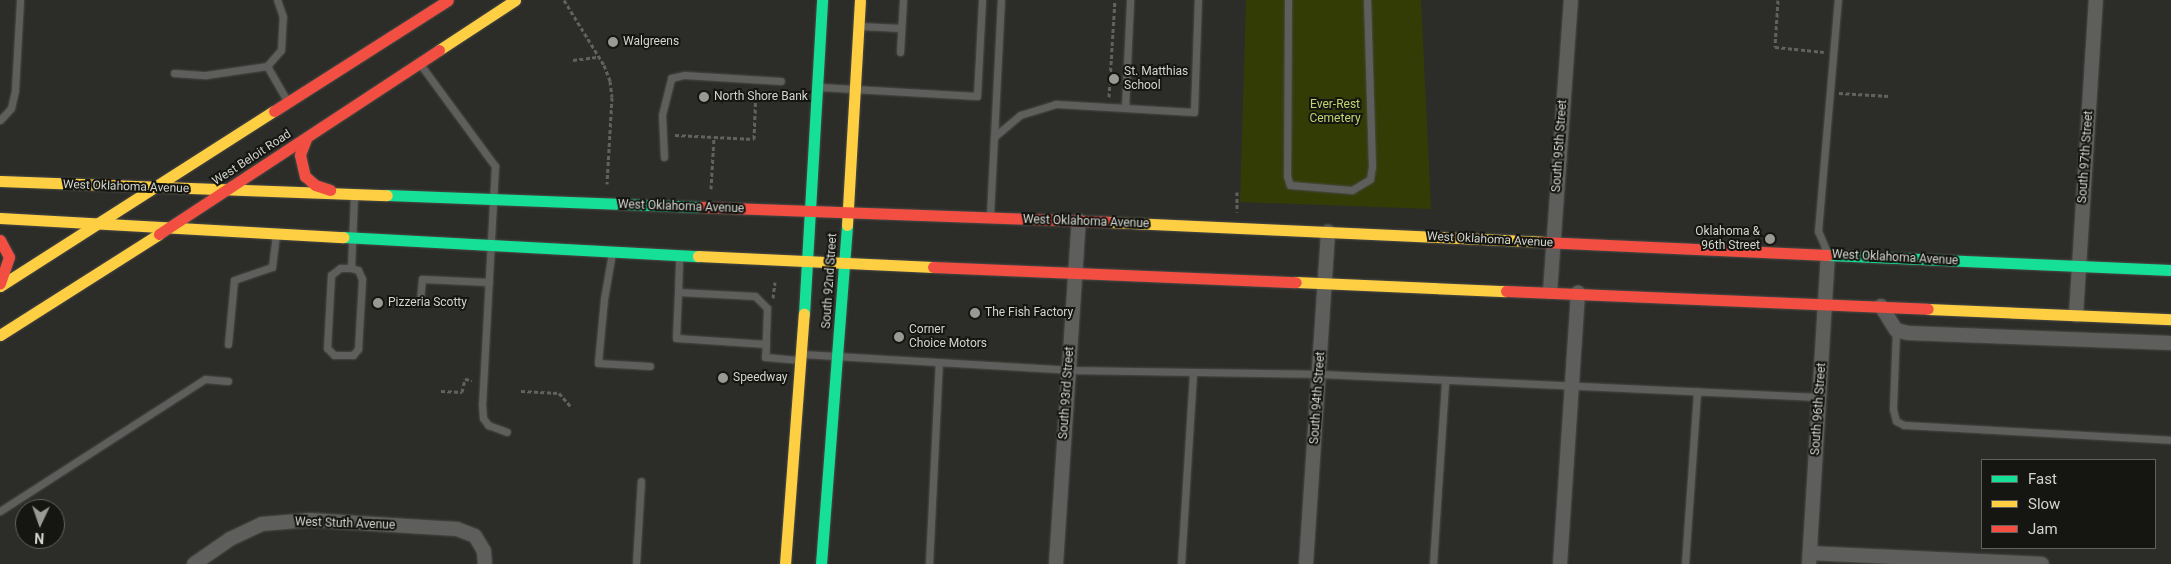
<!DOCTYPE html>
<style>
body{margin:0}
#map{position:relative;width:2171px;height:564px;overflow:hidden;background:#2c2d28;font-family:Roboto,sans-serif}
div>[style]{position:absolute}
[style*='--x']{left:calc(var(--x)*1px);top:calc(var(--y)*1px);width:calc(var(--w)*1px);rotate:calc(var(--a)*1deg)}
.green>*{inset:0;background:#343c06}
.path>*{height:3px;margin-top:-1.5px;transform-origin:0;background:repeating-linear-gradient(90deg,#61625e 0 4px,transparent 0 6.5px)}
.roads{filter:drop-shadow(0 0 1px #4a4a47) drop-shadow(0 0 1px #4a4a47)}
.lane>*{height:7px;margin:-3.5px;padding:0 3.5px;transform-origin:3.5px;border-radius:3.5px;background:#5e5f5c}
.street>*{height:14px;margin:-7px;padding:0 7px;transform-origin:7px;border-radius:7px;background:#5e5f5c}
.fast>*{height:11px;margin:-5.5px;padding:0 5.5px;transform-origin:5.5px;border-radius:5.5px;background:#16e098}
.slow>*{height:11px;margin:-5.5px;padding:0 5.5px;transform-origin:5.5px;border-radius:5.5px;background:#ffcf43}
.jam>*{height:11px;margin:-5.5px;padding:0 5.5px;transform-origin:5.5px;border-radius:5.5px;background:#f24e42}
.dots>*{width:14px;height:14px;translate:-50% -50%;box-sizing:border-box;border:2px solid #151612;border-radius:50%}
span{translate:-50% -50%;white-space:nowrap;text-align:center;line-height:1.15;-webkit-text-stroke:4px #151612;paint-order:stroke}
.poi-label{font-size:12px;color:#d3d4ce}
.left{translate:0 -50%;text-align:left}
.right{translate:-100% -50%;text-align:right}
.park-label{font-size:12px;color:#c0d56d}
.street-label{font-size:12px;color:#d3d4ce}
.legend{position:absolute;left:1981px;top:459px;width:175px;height:90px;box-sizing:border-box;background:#151612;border:1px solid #61625d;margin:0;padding:6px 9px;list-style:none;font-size:15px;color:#d3d4ce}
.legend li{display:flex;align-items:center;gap:10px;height:25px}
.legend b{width:25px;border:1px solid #61625d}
.north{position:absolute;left:15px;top:499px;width:50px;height:50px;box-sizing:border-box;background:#151612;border:1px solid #61625d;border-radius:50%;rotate:183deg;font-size:14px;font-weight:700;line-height:20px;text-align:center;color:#d3d4ce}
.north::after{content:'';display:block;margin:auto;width:18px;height:22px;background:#999a94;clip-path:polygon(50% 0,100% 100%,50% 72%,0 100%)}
</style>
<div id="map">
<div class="green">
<i style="clip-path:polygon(1246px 0,1421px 0,1431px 209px,1240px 202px)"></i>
</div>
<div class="path">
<i style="--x:564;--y:0;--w:76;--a:58.4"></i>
<i style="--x:604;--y:65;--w:17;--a:69"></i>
<i style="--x:610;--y:81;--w:16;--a:83"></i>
<i style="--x:612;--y:97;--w:87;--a:93.3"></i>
<i style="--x:1778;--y:0;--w:47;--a:93.7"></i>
<i style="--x:1775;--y:47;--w:49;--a:5.8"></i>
<i style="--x:573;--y:60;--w:26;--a:-7"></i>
<i style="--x:1839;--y:93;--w:50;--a:3.4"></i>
<i style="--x:1109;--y:97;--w:97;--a:-86.5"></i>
<i style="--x:675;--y:135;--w:79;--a:2.9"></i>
<i style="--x:754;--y:139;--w:49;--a:-87.7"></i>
<i style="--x:711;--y:189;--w:52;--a:-86.7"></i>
<i style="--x:1237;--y:192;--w:20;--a:90"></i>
<i style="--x:773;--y:298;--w:16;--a:-83"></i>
<i style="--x:441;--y:391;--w:21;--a:3"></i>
<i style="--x:462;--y:392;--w:13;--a:-77"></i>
<i style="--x:465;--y:379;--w:7;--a:8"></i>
<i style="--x:521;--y:391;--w:38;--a:3"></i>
<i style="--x:559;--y:393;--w:18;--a:49"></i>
</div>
<div class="roads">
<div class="lane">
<i style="--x:1288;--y:0;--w:176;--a:90.3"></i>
<i style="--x:1287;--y:176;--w:9;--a:72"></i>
<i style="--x:1290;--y:185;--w:62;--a:4.6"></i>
<i style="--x:1352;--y:190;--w:21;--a:-31"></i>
<i style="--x:1370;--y:179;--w:12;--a:-81"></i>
<i style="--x:1372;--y:167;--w:167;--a:-91.7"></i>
<i style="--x:859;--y:26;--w:42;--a:2.7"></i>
<i style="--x:900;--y:52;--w:52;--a:-86.7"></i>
<i style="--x:420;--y:64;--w:127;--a:53.7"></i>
<i style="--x:495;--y:166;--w:238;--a:93.1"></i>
<i style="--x:482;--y:404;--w:14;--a:86"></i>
<i style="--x:483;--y:418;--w:9;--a:54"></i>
<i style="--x:488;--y:425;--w:20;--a:20"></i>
<i style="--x:267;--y:66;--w:39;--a:60"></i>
<i style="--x:174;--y:73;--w:32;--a:4"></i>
<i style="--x:206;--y:75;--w:62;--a:-8.4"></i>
<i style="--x:267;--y:66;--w:21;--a:-49"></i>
<i style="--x:281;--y:50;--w:33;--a:-87"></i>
<i style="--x:283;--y:17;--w:18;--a:-109"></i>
<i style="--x:819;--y:87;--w:158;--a:3.3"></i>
<i style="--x:977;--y:96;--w:96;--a:-87"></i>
<i style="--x:1125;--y:108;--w:108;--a:-87.3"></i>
<i style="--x:0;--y:120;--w:16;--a:-47"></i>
<i style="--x:11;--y:108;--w:18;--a:-77"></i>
<i style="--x:15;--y:90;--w:90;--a:-86.8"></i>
<i style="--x:994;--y:137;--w:137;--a:-87.1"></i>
<i style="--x:664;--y:157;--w:42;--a:-92.7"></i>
<i style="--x:662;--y:115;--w:38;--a:-76"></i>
<i style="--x:671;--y:78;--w:13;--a:-13"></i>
<i style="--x:684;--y:75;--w:97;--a:3.5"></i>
<i style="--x:990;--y:215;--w:78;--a:-87.1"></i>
<i style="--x:994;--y:137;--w:34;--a:-40"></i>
<i style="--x:1020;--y:115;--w:38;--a:-17"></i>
<i style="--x:1056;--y:104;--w:138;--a:3.3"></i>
<i style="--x:1194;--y:112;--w:112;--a:-88"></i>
<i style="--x:1827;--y:252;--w:23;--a:-113"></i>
<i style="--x:1818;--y:231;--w:232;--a:-85.1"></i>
<i style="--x:612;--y:253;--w:47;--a:99.9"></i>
<i style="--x:604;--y:299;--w:64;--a:95.4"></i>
<i style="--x:598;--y:363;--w:52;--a:3.3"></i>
<i style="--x:351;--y:268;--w:11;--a:180"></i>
<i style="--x:340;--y:268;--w:11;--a:142"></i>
<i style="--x:331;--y:275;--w:73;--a:93.1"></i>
<i style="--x:327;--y:348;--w:10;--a:45"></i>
<i style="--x:334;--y:355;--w:19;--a:0"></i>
<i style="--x:353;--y:355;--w:8;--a:-50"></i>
<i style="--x:358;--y:349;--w:70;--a:-86.7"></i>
<i style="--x:362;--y:279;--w:10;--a:-114"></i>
<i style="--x:358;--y:270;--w:7;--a:-164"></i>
<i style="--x:351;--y:268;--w:73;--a:-87.6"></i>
<i style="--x:678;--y:292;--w:77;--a:3"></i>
<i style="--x:755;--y:296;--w:17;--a:45"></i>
<i style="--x:767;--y:308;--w:36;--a:92"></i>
<i style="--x:766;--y:344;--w:90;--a:-176.2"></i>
<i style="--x:676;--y:338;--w:46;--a:-87.5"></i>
<i style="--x:678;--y:292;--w:35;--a:-88"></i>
<i style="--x:420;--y:301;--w:22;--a:-85"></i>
<i style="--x:422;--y:279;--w:67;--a:2.6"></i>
<i style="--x:1896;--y:330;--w:79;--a:92.2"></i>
<i style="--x:1893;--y:409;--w:12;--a:76"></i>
<i style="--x:1896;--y:421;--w:9;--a:27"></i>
<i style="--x:1904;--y:425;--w:267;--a:3.2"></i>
<i style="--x:228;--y:344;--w:64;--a:-84.6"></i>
<i style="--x:234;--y:280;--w:40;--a:-18.9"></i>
<i style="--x:272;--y:267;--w:33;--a:-83"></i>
<i style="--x:766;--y:344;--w:13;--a:94"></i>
<i style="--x:765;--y:357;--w:33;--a:5"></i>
<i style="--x:802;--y:354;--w:267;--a:3.4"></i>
<i style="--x:1069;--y:370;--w:250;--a:0.9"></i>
<i style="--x:1319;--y:374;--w:502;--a:2.63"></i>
<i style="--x:0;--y:511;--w:244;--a:-32.8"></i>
<i style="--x:205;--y:379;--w:23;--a:5"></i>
<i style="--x:636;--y:564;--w:83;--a:-86.6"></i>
<i style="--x:929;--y:564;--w:201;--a:-87.2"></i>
<i style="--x:1181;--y:564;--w:192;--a:-86.4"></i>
<i style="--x:1433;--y:564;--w:182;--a:-86.2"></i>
<i style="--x:1685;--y:564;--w:173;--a:-86"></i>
</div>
<div class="street">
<i style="--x:1550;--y:292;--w:293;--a:-85.9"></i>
<i style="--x:1881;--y:306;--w:28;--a:58"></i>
<i style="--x:1896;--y:330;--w:12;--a:14"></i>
<i style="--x:1908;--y:333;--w:263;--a:2.2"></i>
<i style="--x:2076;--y:315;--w:316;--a:-86.4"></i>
<i style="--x:1810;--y:553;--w:232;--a:2.7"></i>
<i style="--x:194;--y:564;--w:44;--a:-34.8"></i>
<i style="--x:230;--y:539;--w:35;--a:-25"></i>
<i style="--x:262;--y:524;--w:48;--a:-4.8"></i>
<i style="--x:310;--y:520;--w:147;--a:3.5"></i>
<i style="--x:457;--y:529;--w:19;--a:21"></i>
<i style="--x:475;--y:536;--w:17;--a:59"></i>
<i style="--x:484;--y:551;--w:13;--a:86"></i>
<i style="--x:1056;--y:564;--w:344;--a:-86.2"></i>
<i style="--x:1306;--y:564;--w:333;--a:-86.2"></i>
<i style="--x:1560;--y:564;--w:272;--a:-86.2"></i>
<i style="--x:1809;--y:564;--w:310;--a:-86.5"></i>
</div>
<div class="fast">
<i style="--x:387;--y:195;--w:314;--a:2.2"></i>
<i style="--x:343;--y:237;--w:356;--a:3.1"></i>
<i style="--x:1828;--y:255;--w:343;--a:2.5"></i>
<i style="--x:804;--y:314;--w:315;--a:-86.7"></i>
<i style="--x:821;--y:564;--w:340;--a:-85.6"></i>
</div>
<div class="slow">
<i style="--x:439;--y:50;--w:91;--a:-33.3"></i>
<i style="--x:0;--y:181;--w:387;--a:2.1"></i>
<i style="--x:0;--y:218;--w:344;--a:3.2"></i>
<i style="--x:1108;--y:222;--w:434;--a:2.6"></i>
<i style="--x:847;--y:225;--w:225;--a:-86.7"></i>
<i style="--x:698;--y:256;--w:235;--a:2.7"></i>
<i style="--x:1296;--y:282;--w:210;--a:2.5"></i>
<i style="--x:0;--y:286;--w:325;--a:-32.6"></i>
<i style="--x:1928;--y:309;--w:243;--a:2.4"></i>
<i style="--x:0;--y:335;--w:188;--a:-32.4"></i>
<i style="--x:785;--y:564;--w:251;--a:-85.7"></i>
</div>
<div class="jam">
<i style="--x:274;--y:111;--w:206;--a:-32.5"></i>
<i style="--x:306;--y:139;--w:17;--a:111"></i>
<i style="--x:300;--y:155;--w:22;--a:77"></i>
<i style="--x:305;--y:176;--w:13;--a:42"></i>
<i style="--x:315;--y:185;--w:16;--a:18"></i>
<i style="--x:701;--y:207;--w:407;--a:2.1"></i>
<i style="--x:159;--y:234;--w:335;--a:-33.3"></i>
<i style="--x:0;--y:240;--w:19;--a:62"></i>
<i style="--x:9;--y:257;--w:28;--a:109"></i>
<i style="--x:1542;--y:242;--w:286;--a:2.6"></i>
<i style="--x:933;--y:267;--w:363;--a:2.4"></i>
<i style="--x:1506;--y:291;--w:422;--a:2.4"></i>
</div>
</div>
<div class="dots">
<i style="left:613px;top:42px;background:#999a94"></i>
<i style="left:1114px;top:79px;background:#999a94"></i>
<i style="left:704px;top:97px;background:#999a94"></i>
<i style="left:1770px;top:239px;background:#999a94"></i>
<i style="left:378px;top:303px;background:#999a94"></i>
<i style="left:975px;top:313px;background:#999a94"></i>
<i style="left:899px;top:337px;background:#999a94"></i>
<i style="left:723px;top:378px;background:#999a94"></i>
</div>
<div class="poi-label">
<span class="left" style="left:623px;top:42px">Walgreens</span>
<span class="left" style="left:1124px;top:79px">St. Matthias<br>School</span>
<span class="left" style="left:714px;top:97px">North Shore Bank</span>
<span class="right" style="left:1760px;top:239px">Oklahoma &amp;<br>96th Street</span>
<span class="left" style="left:388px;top:303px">Pizzeria Scotty</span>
<span class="left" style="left:985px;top:313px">The Fish Factory</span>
<span class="left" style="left:909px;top:337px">Corner<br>Choice Motors</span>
<span class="left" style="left:733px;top:378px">Speedway</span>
</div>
<div class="park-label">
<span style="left:1335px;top:112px">Ever-Rest<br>Cemetery</span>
</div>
<div class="street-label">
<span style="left:1560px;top:146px;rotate:-86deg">South 95th Street</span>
<span style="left:2086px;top:157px;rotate:-86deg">South 97th Street</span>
<span style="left:252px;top:158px;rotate:-33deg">West Beloit Road</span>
<span style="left:126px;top:187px;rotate:2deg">West Oklahoma Avenue</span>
<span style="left:681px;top:207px;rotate:2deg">West Oklahoma Avenue</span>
<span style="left:1086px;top:222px;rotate:2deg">West Oklahoma Avenue</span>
<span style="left:1490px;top:240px;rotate:3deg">West Oklahoma Avenue</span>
<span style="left:1895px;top:258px;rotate:3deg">West Oklahoma Avenue</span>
<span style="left:830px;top:281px;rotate:-86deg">South 92nd Street</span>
<span style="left:1067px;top:393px;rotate:-86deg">South 93rd Street</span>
<span style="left:1318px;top:398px;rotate:-86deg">South 94th Street</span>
<span style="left:1819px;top:409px;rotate:-86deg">South 96th Street</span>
<span style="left:345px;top:524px;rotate:2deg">West Stuth Avenue</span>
</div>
<ul class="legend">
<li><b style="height:6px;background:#16e098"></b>Fast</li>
<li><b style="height:6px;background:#ffcf43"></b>Slow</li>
<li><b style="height:6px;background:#f24e42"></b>Jam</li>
</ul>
<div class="north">N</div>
</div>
